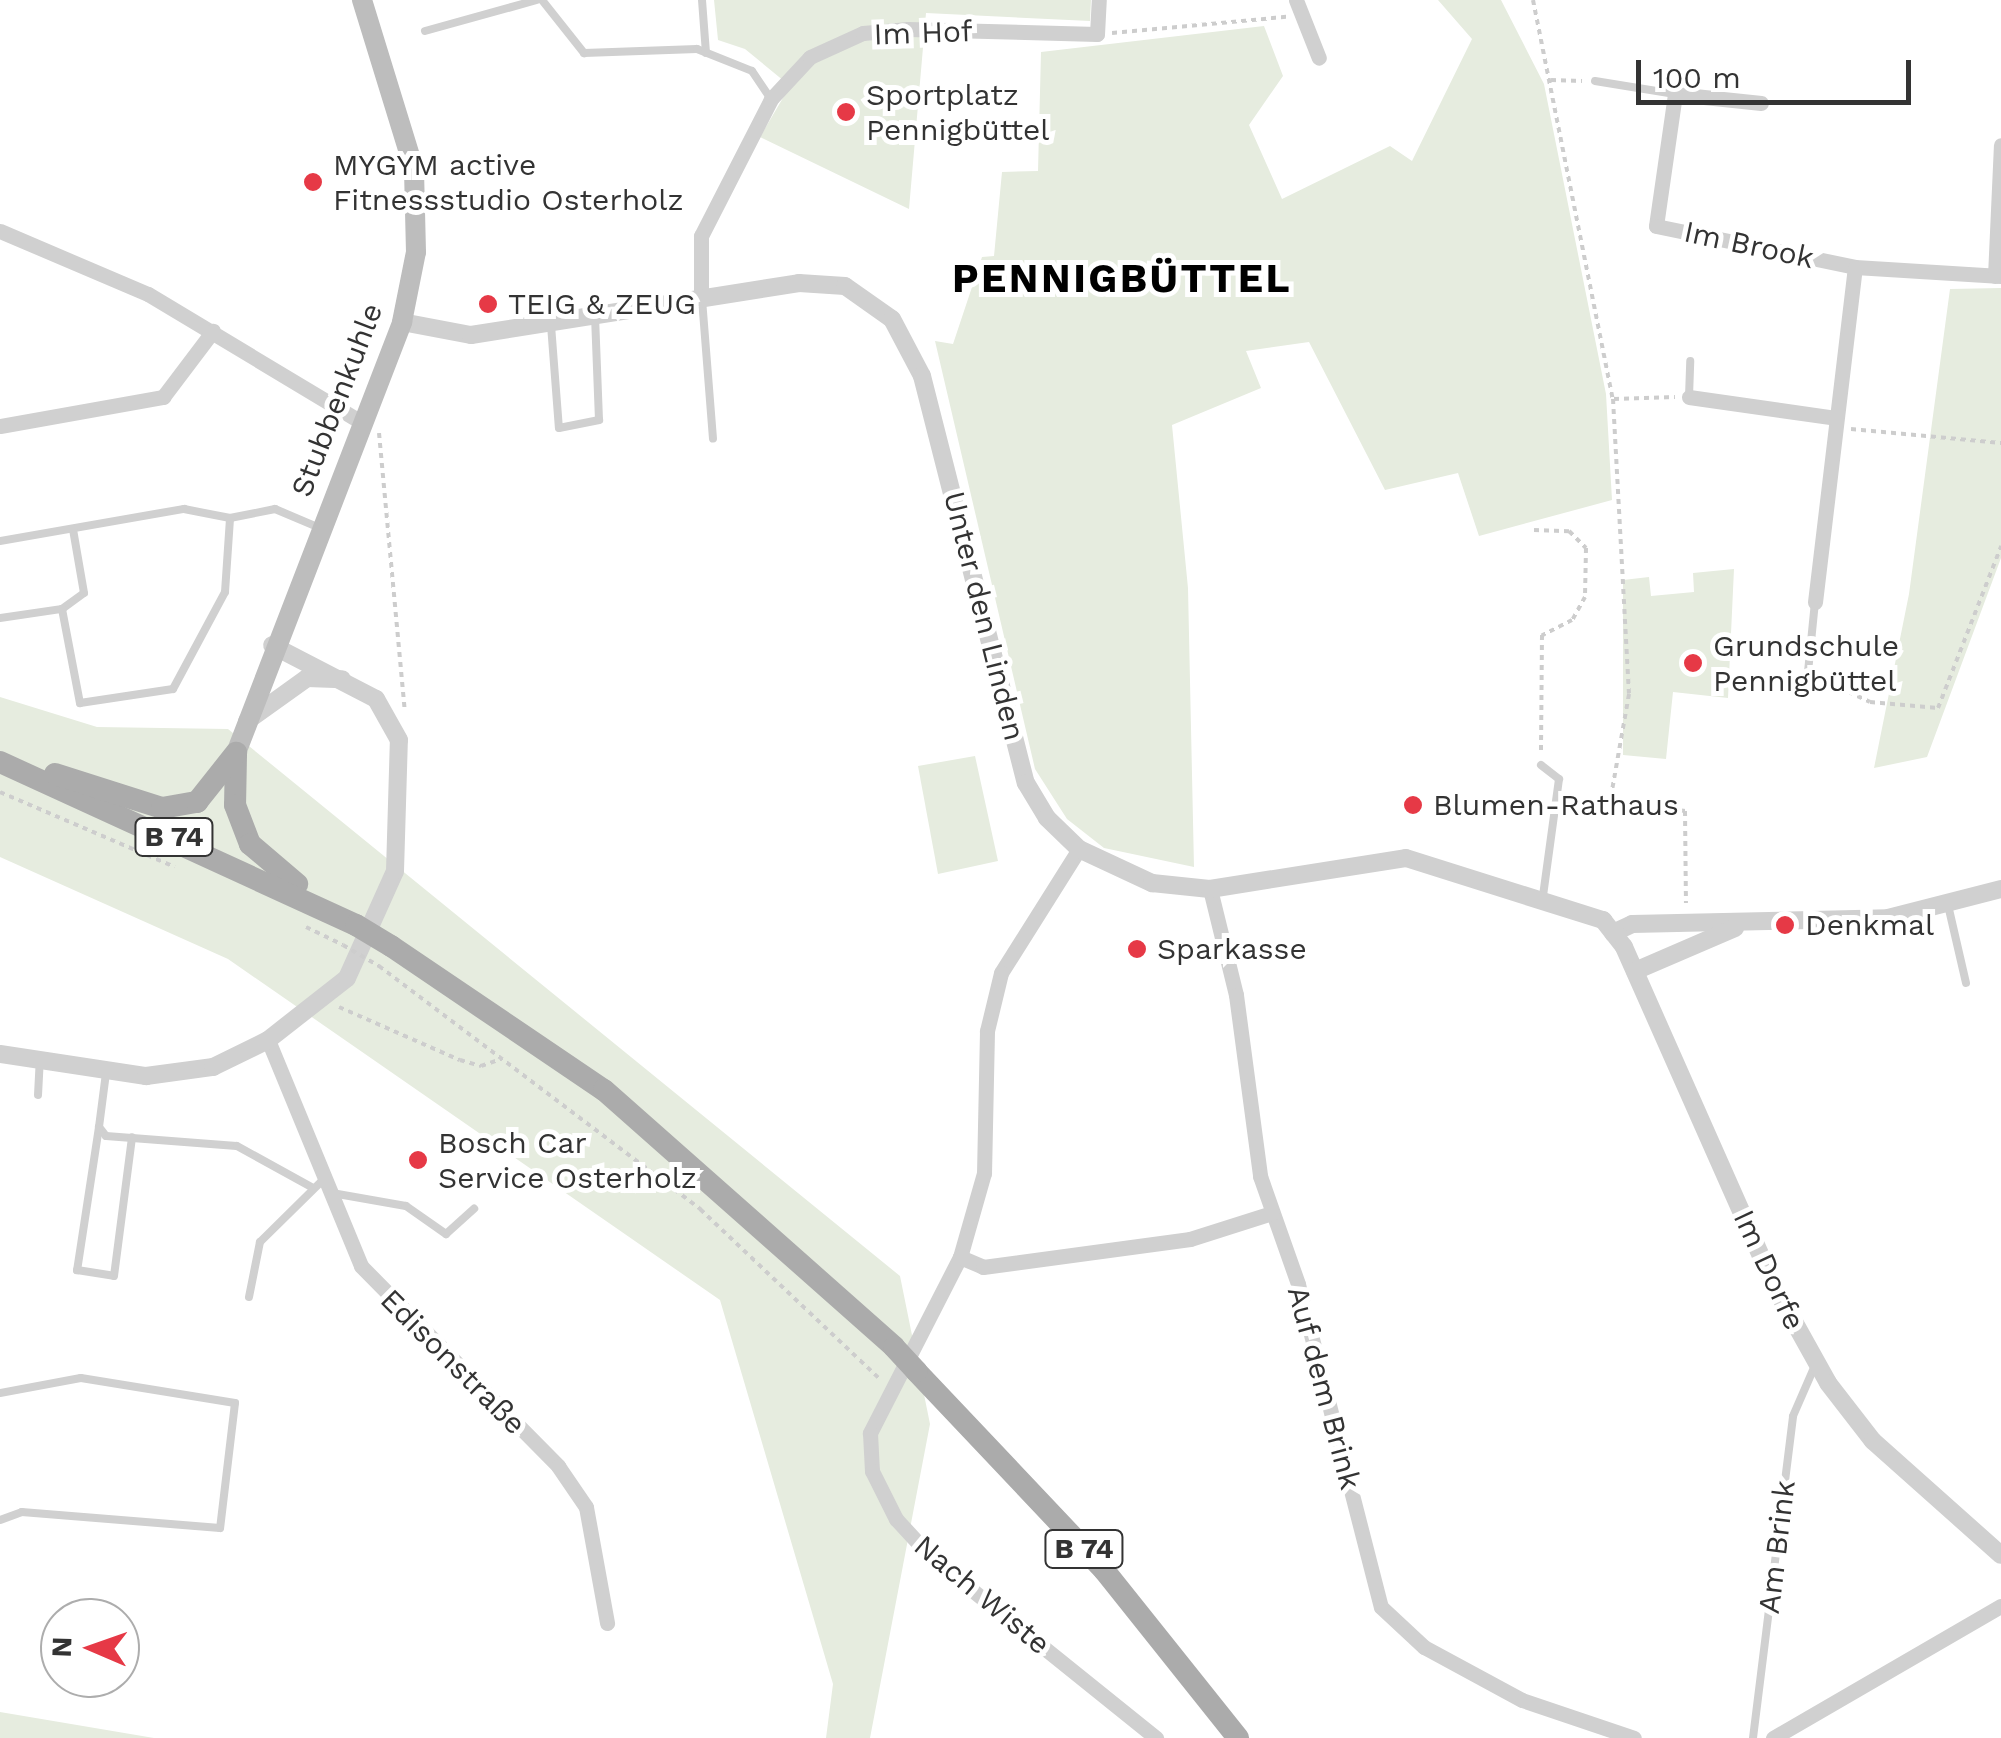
<!DOCTYPE html>
<meta charset="utf-8">
<style>
body{margin:0}
#map{position:relative;width:2001px;height:1738px;overflow:hidden;background:#fff;font-family:"Work Sans",sans-serif}
div>[style]{position:absolute}
[style*='--x']{left:calc(var(--x)*1px);top:calc(var(--y)*1px);width:calc(var(--w)*1px);rotate:calc(var(--a)*1deg)}
.green>*{inset:0;background:#e6ecdf}
.path>*{height:4px;margin-top:-2px;transform-origin:0;background:repeating-linear-gradient(90deg,#cdcdcd 0 5px,transparent 0 10px)}
.service>*{height:8px;margin:-4px;padding:0 4px;transform-origin:4px;border-radius:4px;background:#d0d0d0}
.minor>*{height:15px;margin:-7.5px;padding:0 7.5px;transform-origin:7.5px;border-radius:7.5px;background:#d0d0d0}
.tertiary>*{height:18px;margin:-9px;padding:0 9px;transform-origin:9px;border-radius:9px;background:#d0d0d0}
.secondary>*{height:20px;margin:-10px;padding:0 10px;transform-origin:10px;border-radius:10px;background:#bdbdbd}
.primary>*{height:22px;margin:-11px;padding:0 11px;transform-origin:11px;border-radius:11px;background:#ababab}
.path-bridge>*{height:4px;margin-top:-2px;transform-origin:0;background:repeating-linear-gradient(90deg,#cdcdcd 0 5px,transparent 0 10px)}
.primary-bridge>*{height:22px;margin:-11px;padding:0 11px;transform-origin:11px;border-radius:11px;background:#ababab}
.dots>*{width:28px;height:28px;translate:-50% -50%;box-sizing:border-box;border:5px solid #fff;border-radius:50%}
span{translate:-50% -50%;white-space:nowrap;text-align:center;line-height:1.15;-webkit-text-stroke:10px #fff;paint-order:stroke}
.shield-label span{padding:2px 8px;background:#fff;border:2px solid;border-radius:8px;-webkit-text-stroke-width:0}
.shield-label{font-size:28px;color:#333;font-weight:700}
.street-label{font-size:30px;color:#333}
.poi-label{font-size:30px;color:#333}
.left{translate:0 -50%;text-align:left}
.district-label{font-size:40px;color:#000;font-weight:700;letter-spacing:2.5px}
.north{position:absolute;left:40px;top:1598px;width:100px;height:100px;box-sizing:border-box;background:#fff;border:2px solid #adadad;border-radius:50%;rotate:272deg;font-size:28px;font-weight:700;line-height:40px;text-align:center;color:#333}
.north::after{content:'';display:block;margin:auto;width:35px;height:45px;background:#e63946;clip-path:polygon(50% 0,100% 100%,50% 72%,0 100%)}
.scale{position:absolute;left:1636px;top:60px;width:275px;height:45px;box-sizing:border-box;border:5px solid #333;border-top:0;padding-left:12px;font-size:30px;line-height:35px;white-space:nowrap;color:#333;-webkit-text-stroke:8px #fff;paint-order:stroke}
</style>
<div id="map">
<div class="green">
<i style="clip-path:polygon(714px 0,1091px 0,1090px 21px,926px 13px,909px 209px,760px 137px,790px 86px,745px 49px,718px 40px)"></i>
<i style="clip-path:polygon(1438px 0,1501px 0,1544px 84px,1606px 394px,1612px 500px,1479px 536px,1458px 473px,1385px 490px,1309px 342px,1246px 351px,1261px 388px,1172px 425px,1188px 588px,1194px 867px,1104px 848px,1067px 819px,1035px 769px,935px 341px,953px 344px,982px 257px,994px 256px,1002px 172px,1038px 171px,1041px 52px,1264px 26px,1283px 76px,1249px 125px,1282px 199px,1390px 146px,1412px 161px,1472px 39px)"></i>
<i style="clip-path:polygon(2001px 288px,2001px 558px,1927px 757px,1874px 768px,1909px 594px,1950px 289px)"></i>
<i style="clip-path:polygon(1734px 569px,1728px 698px,1673px 692px,1666px 759px,1623px 755px,1623px 580px,1649px 577px,1651px 596px,1694px 592px,1693px 573px)"></i>
<i style="clip-path:polygon(0 697px,97px 727px,228px 729px,900px 1276px,930px 1424px,870px 1738px,826px 1738px,833px 1684px,720px 1300px,228px 959px,0 857px)"></i>
<i style="clip-path:polygon(975px 756px,998px 861px,938px 874px,918px 766px)"></i>
<i style="clip-path:polygon(0 1712px,154px 1738px,0 1738px)"></i>
</div>
<div class="path">
<i style="--x:1533;--y:0;--w:407;--a:78.7"></i>
<i style="--x:1613;--y:399;--w:295;--a:86.9"></i>
<i style="--x:1629;--y:694;--w:110;--a:100"></i>
<i style="--x:1610;--y:802;--w:76;--a:6.8"></i>
<i style="--x:1685;--y:811;--w:92;--a:89.4"></i>
<i style="--x:1112;--y:33;--w:175;--a:-5.3"></i>
<i style="--x:1551;--y:80;--w:31;--a:2"></i>
<i style="--x:1614;--y:399;--w:61;--a:-1.9"></i>
<i style="--x:1851;--y:429;--w:151;--a:5.3"></i>
<i style="--x:379;--y:433;--w:279;--a:84.7"></i>
<i style="--x:1534;--y:530;--w:35;--a:2"></i>
<i style="--x:1569;--y:531;--w:24;--a:45"></i>
<i style="--x:1586;--y:548;--w:49;--a:91.2"></i>
<i style="--x:1585;--y:597;--w:26;--a:119"></i>
<i style="--x:1572;--y:620;--w:34;--a:153"></i>
<i style="--x:1542;--y:635;--w:117;--a:90.5"></i>
<i style="--x:1821;--y:679;--w:54;--a:25.1"></i>
<i style="--x:1870;--y:702;--w:68;--a:5"></i>
<i style="--x:1938;--y:708;--w:174;--a:-68.7"></i>
<i style="--x:0;--y:792;--w:190;--a:23.2"></i>
<i style="--x:306;--y:927;--w:41;--a:25.9"></i>
<i style="--x:379;--y:966;--w:403;--a:37.1"></i>
<i style="--x:700;--y:1209;--w:248;--a:43.4"></i>
<i style="--x:339;--y:1007;--w:132;--a:23.7"></i>
<i style="--x:460;--y:1060;--w:22;--a:16"></i>
<i style="--x:481;--y:1066;--w:21;--a:-19"></i>
</div>
<div class="service">
<i style="--x:542;--y:0;--w:68;--a:51.6"></i>
<i style="--x:584;--y:53;--w:113;--a:-2"></i>
<i style="--x:697;--y:49;--w:59;--a:21.8"></i>
<i style="--x:752;--y:71;--w:34;--a:56"></i>
<i style="--x:702;--y:0;--w:53;--a:85.7"></i>
<i style="--x:425;--y:31;--w:116;--a:-15.5"></i>
<i style="--x:1595;--y:81;--w:81;--a:9.2"></i>
<i style="--x:702;--y:299;--w:140;--a:85.5"></i>
<i style="--x:551;--y:325;--w:103;--a:85.6"></i>
<i style="--x:559;--y:428;--w:41;--a:-11.3"></i>
<i style="--x:599;--y:420;--w:106;--a:-92.2"></i>
<i style="--x:1689;--y:397;--w:36;--a:-88"></i>
<i style="--x:0;--y:541;--w:187;--a:-9.9"></i>
<i style="--x:184;--y:509;--w:47;--a:11.1"></i>
<i style="--x:230;--y:518;--w:46;--a:-11.3"></i>
<i style="--x:275;--y:509;--w:49;--a:22.9"></i>
<i style="--x:62;--y:609;--w:27;--a:-36"></i>
<i style="--x:84;--y:593;--w:65;--a:-99.8"></i>
<i style="--x:0;--y:618;--w:63;--a:-8.3"></i>
<i style="--x:62;--y:609;--w:96;--a:79.2"></i>
<i style="--x:80;--y:703;--w:94;--a:-8.6"></i>
<i style="--x:173;--y:689;--w:110;--a:-61.8"></i>
<i style="--x:225;--y:592;--w:74;--a:-86.1"></i>
<i style="--x:1806;--y:692;--w:90;--a:-84.3"></i>
<i style="--x:1541;--y:765;--w:23;--a:38"></i>
<i style="--x:1559;--y:779;--w:118;--a:97.8"></i>
<i style="--x:1948;--y:905;--w:80;--a:77"></i>
<i style="--x:106;--y:1073;--w:54;--a:97.4"></i>
<i style="--x:99;--y:1127;--w:11;--a:52"></i>
<i style="--x:106;--y:1136;--w:131;--a:4.4"></i>
<i style="--x:237;--y:1146;--w:87;--a:28.9"></i>
<i style="--x:38;--y:1095;--w:34;--a:-87"></i>
<i style="--x:99;--y:1127;--w:145;--a:98.7"></i>
<i style="--x:77;--y:1270;--w:37;--a:9"></i>
<i style="--x:114;--y:1276;--w:140;--a:-82.6"></i>
<i style="--x:332;--y:1193;--w:75;--a:10"></i>
<i style="--x:406;--y:1206;--w:49;--a:35"></i>
<i style="--x:446;--y:1234;--w:38;--a:-42"></i>
<i style="--x:249;--y:1297;--w:56;--a:-78.7"></i>
<i style="--x:260;--y:1242;--w:91;--a:-44.6"></i>
<i style="--x:0;--y:1393;--w:82;--a:-10.5"></i>
<i style="--x:81;--y:1378;--w:156;--a:9.2"></i>
<i style="--x:235;--y:1403;--w:126;--a:96.8"></i>
<i style="--x:220;--y:1528;--w:199;--a:-175.4"></i>
<i style="--x:22;--y:1512;--w:23;--a:160"></i>
<i style="--x:1753;--y:1738;--w:324;--a:-82.9"></i>
<i style="--x:1793;--y:1416;--w:58;--a:-66.5"></i>
</div>
<div class="minor">
<i style="--x:1296;--y:0;--w:62;--a:68.4"></i>
<i style="--x:1761;--y:103;--w:86;--a:-174"></i>
<i style="--x:1675;--y:94;--w:133;--a:98.2"></i>
<i style="--x:1656;--y:226;--w:203;--a:11.6"></i>
<i style="--x:1855;--y:267;--w:146;--a:3.5"></i>
<i style="--x:0;--y:231;--w:161;--a:23.1"></i>
<i style="--x:148;--y:294;--w:251;--a:31"></i>
<i style="--x:1995;--y:276;--w:131;--a:-87.4"></i>
<i style="--x:701;--y:296;--w:60;--a:-90"></i>
<i style="--x:701;--y:236;--w:154;--a:-62.9"></i>
<i style="--x:771;--y:99;--w:57;--a:-47.1"></i>
<i style="--x:810;--y:57;--w:58;--a:-24.4"></i>
<i style="--x:863;--y:33;--w:45;--a:-5.1"></i>
<i style="--x:908;--y:29;--w:189;--a:1.5"></i>
<i style="--x:1097;--y:34;--w:34;--a:-87"></i>
<i style="--x:1689;--y:397;--w:148;--a:8.1"></i>
<i style="--x:0;--y:426;--w:166;--a:-10.1"></i>
<i style="--x:163;--y:397;--w:83;--a:-52.9"></i>
<i style="--x:1815;--y:602;--w:337;--a:-83.2"></i>
<i style="--x:1079;--y:849;--w:146;--a:122.2"></i>
<i style="--x:1001;--y:973;--w:60;--a:103.6"></i>
<i style="--x:987;--y:1031;--w:142;--a:91.2"></i>
<i style="--x:984;--y:1173;--w:87;--a:105.9"></i>
<i style="--x:960;--y:1257;--w:198;--a:117.1"></i>
<i style="--x:870;--y:1433;--w:38;--a:87"></i>
<i style="--x:872;--y:1471;--w:54;--a:63.4"></i>
<i style="--x:896;--y:1519;--w:52;--a:47.4"></i>
<i style="--x:931;--y:1557;--w:289;--a:38.8"></i>
<i style="--x:1210;--y:889;--w:109;--a:76.2"></i>
<i style="--x:1236;--y:995;--w:183;--a:82.4"></i>
<i style="--x:1260;--y:1176;--w:114;--a:70.6"></i>
<i style="--x:1298;--y:1284;--w:333;--a:75.6"></i>
<i style="--x:1381;--y:1607;--w:59;--a:42.9"></i>
<i style="--x:1424;--y:1647;--w:111;--a:28.4"></i>
<i style="--x:1522;--y:1700;--w:118;--a:18.7"></i>
<i style="--x:268;--y:1040;--w:244;--a:67.6"></i>
<i style="--x:361;--y:1266;--w:281;--a:45.4"></i>
<i style="--x:558;--y:1466;--w:50;--a:55.7"></i>
<i style="--x:586;--y:1507;--w:118;--a:79.7"></i>
<i style="--x:960;--y:1257;--w:25;--a:23"></i>
<i style="--x:983;--y:1267;--w:209;--a:-7.7"></i>
<i style="--x:1190;--y:1239;--w:86;--a:-17.6"></i>
<i style="--x:1773;--y:1738;--w:263;--a:-30.1"></i>
</div>
<div class="tertiary">
<i style="--x:402;--y:322;--w:70;--a:10.7"></i>
<i style="--x:471;--y:335;--w:332;--a:-9"></i>
<i style="--x:799;--y:283;--w:46;--a:3.7"></i>
<i style="--x:845;--y:286;--w:57;--a:35.1"></i>
<i style="--x:892;--y:319;--w:64;--a:62.2"></i>
<i style="--x:922;--y:376;--w:420;--a:75.7"></i>
<i style="--x:1026;--y:783;--w:41;--a:59"></i>
<i style="--x:1047;--y:818;--w:45;--a:44.1"></i>
<i style="--x:1079;--y:849;--w:81;--a:25"></i>
<i style="--x:1152;--y:883;--w:58;--a:5.9"></i>
<i style="--x:1210;--y:889;--w:198;--a:-9"></i>
<i style="--x:1406;--y:858;--w:207;--a:17.5"></i>
<i style="--x:1603;--y:920;--w:34;--a:52"></i>
<i style="--x:1624;--y:947;--w:368;--a:66.1"></i>
<i style="--x:1773;--y:1284;--w:113;--a:60.9"></i>
<i style="--x:1828;--y:1383;--w:73;--a:52.2"></i>
<i style="--x:1873;--y:1441;--w:171;--a:41.7"></i>
<i style="--x:247;--y:721;--w:74;--a:-35.6"></i>
<i style="--x:307;--y:678;--w:35;--a:2"></i>
<i style="--x:1613;--y:933;--w:21;--a:-25"></i>
<i style="--x:1632;--y:924;--w:256;--a:-1.3"></i>
<i style="--x:1888;--y:918;--w:117;--a:-14.4"></i>
<i style="--x:1635;--y:971;--w:109;--a:-23.3"></i>
<i style="--x:0;--y:1054;--w:148;--a:8.6"></i>
<i style="--x:146;--y:1076;--w:68;--a:-7.7"></i>
<i style="--x:213;--y:1067;--w:61;--a:-26.1"></i>
<i style="--x:268;--y:1040;--w:100;--a:-38.1"></i>
<i style="--x:347;--y:978;--w:117;--a:-65.8"></i>
<i style="--x:395;--y:871;--w:131;--a:-88.3"></i>
<i style="--x:399;--y:740;--w:47;--a:-119.3"></i>
<i style="--x:376;--y:699;--w:117;--a:-152.6"></i>
</div>
<div class="secondary">
<i style="--x:236;--y:753;--w:462;--a:-68.9"></i>
<i style="--x:402;--y:322;--w:71;--a:-78.7"></i>
<i style="--x:416;--y:252;--w:83;--a:-91.4"></i>
<i style="--x:414;--y:169;--w:177;--a:-107.1"></i>
</div>
<div class="primary">
<i style="--x:236;--y:755;--w:50;--a:91.1"></i>
<i style="--x:235;--y:805;--w:42;--a:69"></i>
<i style="--x:250;--y:844;--w:62;--a:40.4"></i>
<i style="--x:0;--y:762;--w:392;--a:24.6"></i>
<i style="--x:55;--y:774;--w:112;--a:17.6"></i>
<i style="--x:162;--y:808;--w:36;--a:-10"></i>
<i style="--x:197;--y:802;--w:63;--a:-51.5"></i>
<i style="--x:391;--y:946;--w:257;--a:34.1"></i>
<i style="--x:604;--y:1090;--w:387;--a:41.5"></i>
<i style="--x:916;--y:1371;--w:274;--a:46.6"></i>
<i style="--x:1104;--y:1570;--w:215;--a:51.4"></i>
</div>
<div class="path-bridge">
<i style="--x:343;--y:945;--w:42;--a:30.3"></i>
</div>
<div class="primary-bridge">
<i style="--x:356;--y:925;--w:41;--a:31"></i>
<i style="--x:894;--y:1347;--w:33;--a:47"></i>
</div>
<div class="dots">
<i style="left:846px;top:112px;background:#e63946"></i>
<i style="left:313px;top:182px;background:#e63946"></i>
<i style="left:488px;top:304px;background:#e63946"></i>
<i style="left:1693px;top:663px;background:#e63946"></i>
<i style="left:1413px;top:805px;background:#e63946"></i>
<i style="left:1785px;top:925px;background:#e63946"></i>
<i style="left:1137px;top:949px;background:#e63946"></i>
<i style="left:418px;top:1160px;background:#e63946"></i>
</div>
<div class="shield-label">
<span style="left:174px;top:837px">B 74</span>
<span style="left:1084px;top:1549px">B 74</span>
</div>
<div class="street-label">
<span style="left:923px;top:33px;rotate:-2deg">Im Hof</span>
<span style="left:1749px;top:245px;rotate:12deg">Im Brook</span>
<span style="left:337px;top:400px;rotate:-69deg">Stubbenkuhle</span>
<span style="left:984px;top:616px;rotate:76deg">Unter den Linden</span>
<span style="left:1769px;top:1270px;rotate:65deg">Im Dorfe</span>
<span style="left:453px;top:1362px;rotate:45deg">Edisonstraße</span>
<span style="left:1324px;top:1388px;rotate:75deg">Auf dem Brink</span>
<span style="left:1777px;top:1547px;rotate:-83deg">Am Brink</span>
<span style="left:982px;top:1595px;rotate:40deg">Nach Wiste</span>
</div>
<div class="poi-label">
<span class="left" style="left:866px;top:112px">Sportplatz<br>Pennigbüttel</span>
<span class="left" style="left:333px;top:182px">MYGYM active<br>Fitnessstudio Osterholz</span>
<span class="left" style="left:508px;top:304px">TEIG &amp; ZEUG</span>
<span class="left" style="left:1713px;top:663px">Grundschule<br>Pennigbüttel</span>
<span class="left" style="left:1433px;top:805px">Blumen-Rathaus</span>
<span class="left" style="left:1805px;top:925px">Denkmal</span>
<span class="left" style="left:1157px;top:949px">Sparkasse</span>
<span class="left" style="left:438px;top:1160px">Bosch Car<br>Service Osterholz</span>
</div>
<div class="district-label">
<span style="left:1122px;top:279px">PENNIGBÜTTEL</span>
</div>
<div class="north">N</div>
<div class="scale">100 m</div>
</div>
